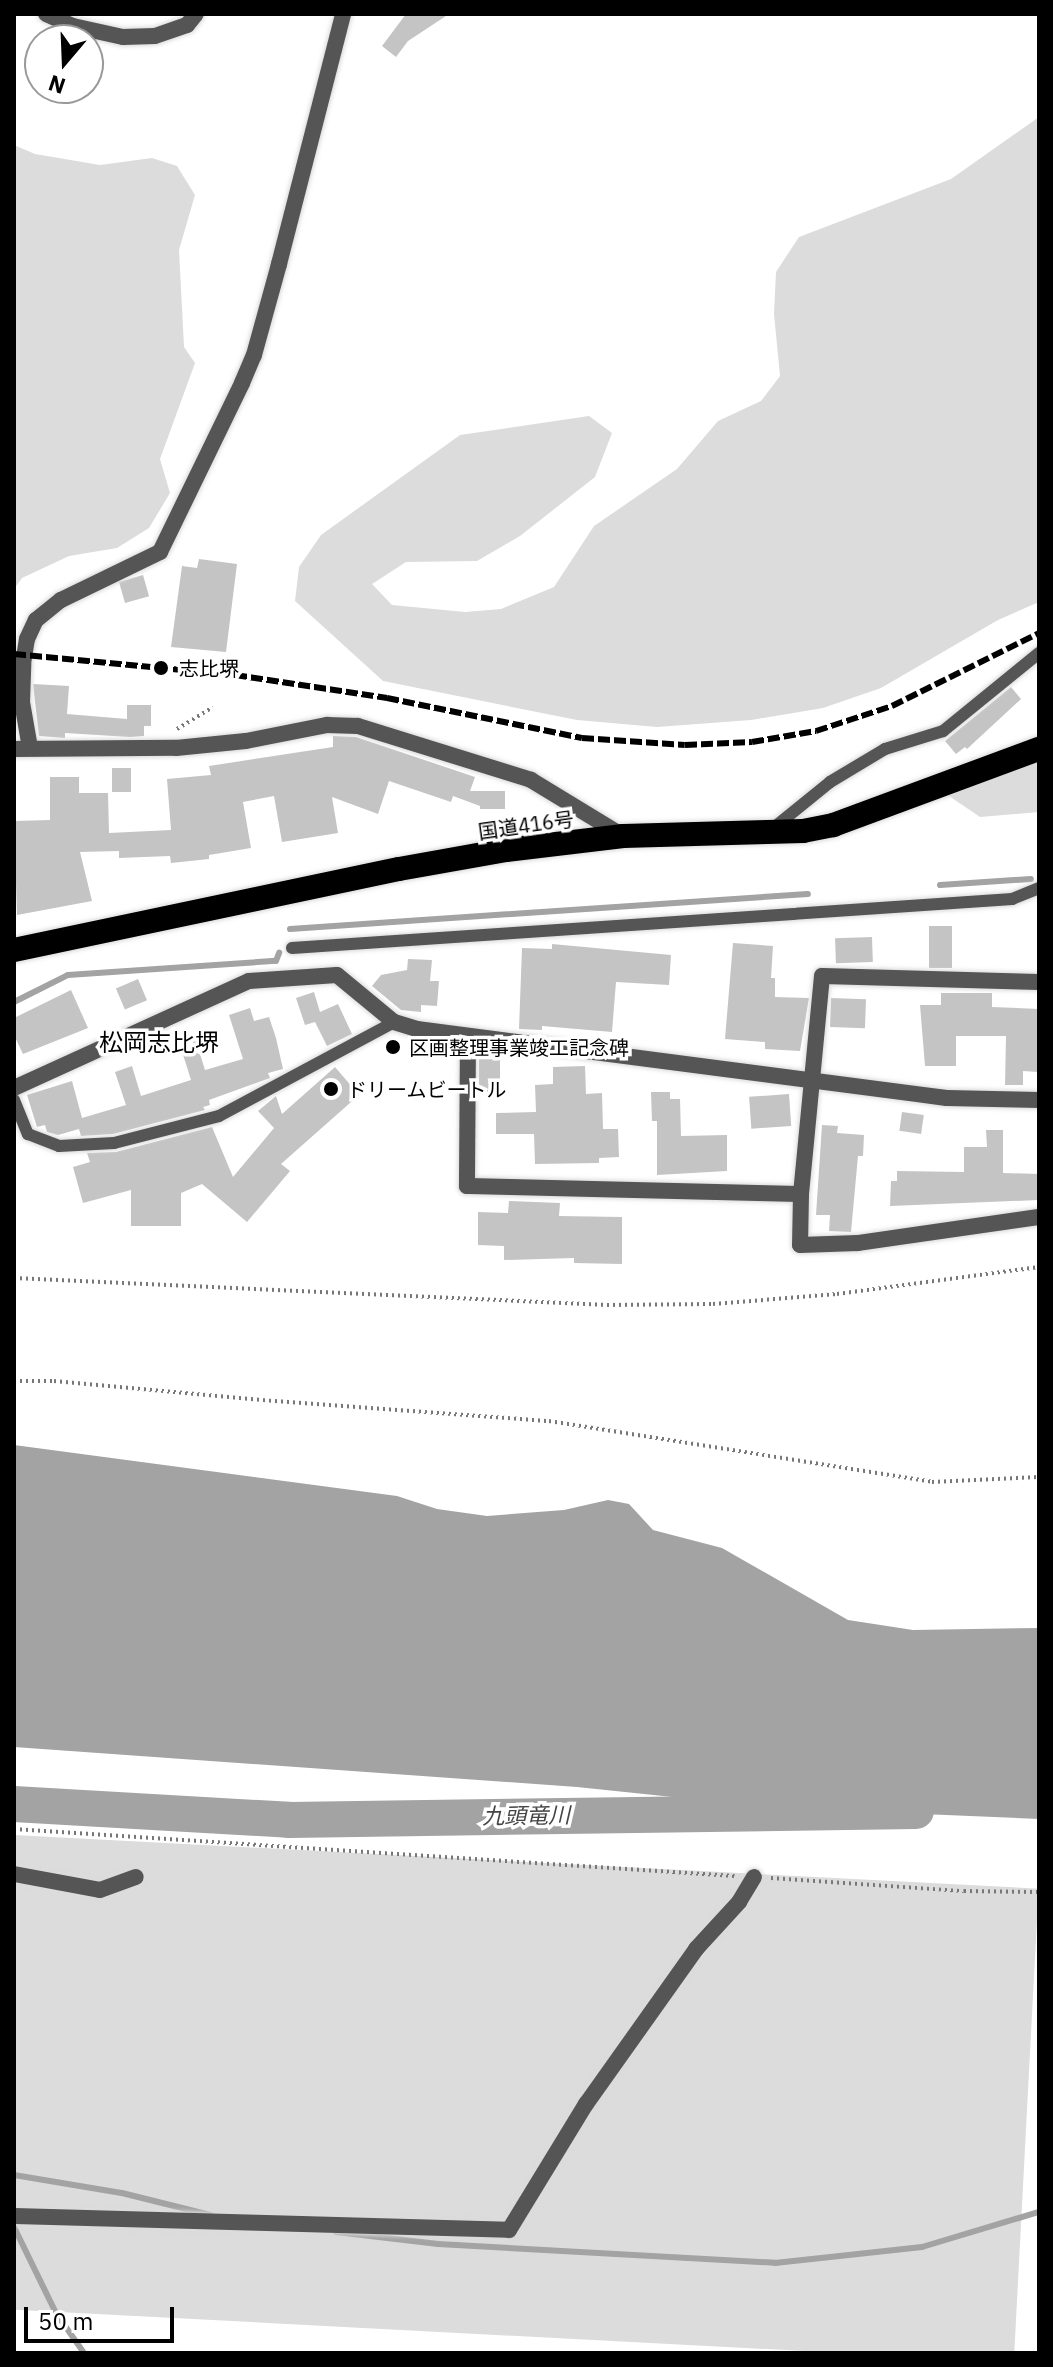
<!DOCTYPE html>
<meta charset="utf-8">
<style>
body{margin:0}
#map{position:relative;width:1053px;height:2367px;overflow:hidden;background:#fff;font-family:"IBM Plex Sans","Noto Sans JP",sans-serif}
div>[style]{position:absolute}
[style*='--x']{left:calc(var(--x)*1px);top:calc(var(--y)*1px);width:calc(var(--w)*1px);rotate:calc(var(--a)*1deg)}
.green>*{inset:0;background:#dcdcdc;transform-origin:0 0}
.water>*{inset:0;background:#a3a3a3}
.stream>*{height:6px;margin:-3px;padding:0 3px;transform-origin:3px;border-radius:3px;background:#a3a3a3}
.river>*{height:36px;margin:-18px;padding:0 18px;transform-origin:18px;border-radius:18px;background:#a3a3a3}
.building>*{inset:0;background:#c4c4c4;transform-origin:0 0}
.path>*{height:4px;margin-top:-2px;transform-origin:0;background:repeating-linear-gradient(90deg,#777 0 2px,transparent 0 6px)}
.roads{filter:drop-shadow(0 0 2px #dbdbdb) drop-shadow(0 0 2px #dbdbdb)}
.lane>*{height:12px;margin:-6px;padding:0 6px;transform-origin:6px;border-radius:6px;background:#555}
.street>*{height:16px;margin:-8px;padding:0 8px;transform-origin:8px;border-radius:8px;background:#555}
.highway>*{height:24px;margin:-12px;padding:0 12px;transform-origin:12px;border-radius:12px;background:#000}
.rail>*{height:6px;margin-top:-3px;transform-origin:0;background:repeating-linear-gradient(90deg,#000 0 12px,transparent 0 16px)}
.dots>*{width:22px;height:22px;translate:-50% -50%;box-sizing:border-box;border:4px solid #fff;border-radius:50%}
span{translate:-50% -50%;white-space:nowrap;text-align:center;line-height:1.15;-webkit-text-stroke:7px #fff;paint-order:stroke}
.poi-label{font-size:20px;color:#000}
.left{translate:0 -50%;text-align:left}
.street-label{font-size:20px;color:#000}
.water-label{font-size:22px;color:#444;font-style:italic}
.quarter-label{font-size:24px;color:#000}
.frame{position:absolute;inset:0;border:16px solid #000;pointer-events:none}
.north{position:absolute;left:24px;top:24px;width:80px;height:80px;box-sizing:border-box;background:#fff;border:2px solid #999;border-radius:50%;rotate:199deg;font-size:22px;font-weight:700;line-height:32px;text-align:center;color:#000}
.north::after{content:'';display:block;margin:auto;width:28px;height:36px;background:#000;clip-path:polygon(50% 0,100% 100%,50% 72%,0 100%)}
.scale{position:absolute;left:24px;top:2307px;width:150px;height:36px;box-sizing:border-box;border:4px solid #000;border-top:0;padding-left:10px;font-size:24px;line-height:28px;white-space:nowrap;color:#000;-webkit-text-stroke:6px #fff;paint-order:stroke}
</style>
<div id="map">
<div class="green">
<i style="clip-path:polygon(1039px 117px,1039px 602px,998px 620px,881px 688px,823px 708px,751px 720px,657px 727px,577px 720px,383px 681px,295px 601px,299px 567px,321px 535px,460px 435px,589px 416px,612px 433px,595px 477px,520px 536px,477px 561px,406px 562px,372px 584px,392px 605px,465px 612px,501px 609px,554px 587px,594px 526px,677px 469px,718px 421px,761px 401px,780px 376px,774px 314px,776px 272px,799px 237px,951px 179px)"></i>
<i style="clip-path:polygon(14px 145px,35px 154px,100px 165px,152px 158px,177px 166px,195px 195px,179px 250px,184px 347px,195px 363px,160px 459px,170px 493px,149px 528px,117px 548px,69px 556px,22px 578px,14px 589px)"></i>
<i style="clip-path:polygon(1039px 760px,1039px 812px,980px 817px,949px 796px,950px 784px)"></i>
<i style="left:14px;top:1835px;width:1026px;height:474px;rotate:3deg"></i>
</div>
<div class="water">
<i style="clip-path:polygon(14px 1445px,397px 1496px,437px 1509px,487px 1516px,564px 1510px,608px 1500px,629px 1504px,653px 1530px,722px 1548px,848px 1620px,913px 1630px,1039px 1628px,1039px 1819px,778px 1808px,577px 1787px,14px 1747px)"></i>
</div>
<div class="stream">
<i style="--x:940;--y:885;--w:91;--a:-3.8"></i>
<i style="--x:290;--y:929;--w:519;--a:-3.87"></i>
<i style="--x:14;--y:1002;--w:60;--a:-26.6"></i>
<i style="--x:68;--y:975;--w:208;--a:-3.9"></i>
<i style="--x:276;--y:961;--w:9;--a:-69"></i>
<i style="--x:14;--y:2175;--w:109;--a:9.5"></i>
<i style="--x:122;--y:2193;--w:91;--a:14"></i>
<i style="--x:14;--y:2227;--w:96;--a:64"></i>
<i style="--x:56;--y:2313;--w:49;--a:55"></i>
<i style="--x:336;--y:2232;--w:103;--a:6.7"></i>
<i style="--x:438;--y:2244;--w:338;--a:3.2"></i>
<i style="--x:775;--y:2263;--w:148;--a:-6.2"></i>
<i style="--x:922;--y:2247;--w:122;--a:-16.7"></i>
</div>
<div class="river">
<i style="--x:14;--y:1804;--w:275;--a:3.3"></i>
<i style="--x:289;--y:1820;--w:627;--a:-0.82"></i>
</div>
<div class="building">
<i style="clip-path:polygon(406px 14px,449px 14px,408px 41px,396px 57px,382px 46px)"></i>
<i style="clip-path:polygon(199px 559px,237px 564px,226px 652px,171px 647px,182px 566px,197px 568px)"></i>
<i style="left:143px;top:575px;width:22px;height:25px;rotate:74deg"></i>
<i style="clip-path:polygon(33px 684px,69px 686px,67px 714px,127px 719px,127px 705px,151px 705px,151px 726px,144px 726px,144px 736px,130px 737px,65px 733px,65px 738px,39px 736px)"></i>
<i style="clip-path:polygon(1011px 687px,1021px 699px,967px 749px,965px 747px,956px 754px,945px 741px)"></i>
<i style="clip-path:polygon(333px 736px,356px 737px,475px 777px,470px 791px,505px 791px,505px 809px,480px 809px,480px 806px,453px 796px,451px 802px,389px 781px,378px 814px,332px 797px,338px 833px,282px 842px,274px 796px,243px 802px,251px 848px,209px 855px,209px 859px,171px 863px,170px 856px,119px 858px,119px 851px,80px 852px,92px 901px,17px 915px,14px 821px,50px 820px,50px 777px,79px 777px,79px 793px,108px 793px,109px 833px,171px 830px,167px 779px,211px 775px,209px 766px,333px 747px)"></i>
<i style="left:112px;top:768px;width:19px;height:24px"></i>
<i style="left:929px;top:926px;width:23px;height:42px"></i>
<i style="left:872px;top:937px;width:25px;height:37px;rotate:88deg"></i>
<i style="clip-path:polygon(733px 943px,773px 946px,771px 978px,775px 978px,775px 997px,809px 998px,800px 1051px,765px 1049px,765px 1042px,725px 1039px)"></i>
<i style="clip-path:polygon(552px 944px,671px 955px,669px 985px,616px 982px,612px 1032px,542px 1026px,542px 1030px,519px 1029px,522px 948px,552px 949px)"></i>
<i style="clip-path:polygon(408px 959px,432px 960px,430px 981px,439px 981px,437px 1006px,421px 1005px,421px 1012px,401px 1010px,372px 986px,381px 975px,407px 970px)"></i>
<i style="left:138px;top:979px;width:23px;height:24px;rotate:67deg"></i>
<i style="clip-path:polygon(71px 990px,88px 1028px,23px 1054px,14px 1035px,14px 1018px)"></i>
<i style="clip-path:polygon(314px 992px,320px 1012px,338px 1004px,352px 1034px,327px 1046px,315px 1022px,305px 1025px,296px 998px)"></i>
<i style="clip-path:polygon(941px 993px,992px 993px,992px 1007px,1039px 1009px,1038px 1072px,1023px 1071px,1023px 1085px,1005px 1085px,1006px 1036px,956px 1036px,956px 1066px,925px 1066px,920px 1005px,941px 1005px)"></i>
<i style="left:831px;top:998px;width:35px;height:29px;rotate:2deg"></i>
<i style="clip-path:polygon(250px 1008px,254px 1021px,269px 1017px,276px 1038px,283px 1069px,268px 1073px,270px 1078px,209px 1100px,210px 1105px,203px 1107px,205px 1110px,113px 1134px,81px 1136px,79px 1129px,58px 1135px,47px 1132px,45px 1125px,37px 1127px,27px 1095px,72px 1081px,82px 1118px,126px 1105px,115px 1072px,132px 1066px,141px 1096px,191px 1080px,180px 1045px,196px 1041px,205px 1070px,243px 1059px,229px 1015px)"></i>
<i style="left:479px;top:1059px;width:21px;height:33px"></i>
<i style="clip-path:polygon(585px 1066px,586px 1094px,602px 1093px,603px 1129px,618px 1129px,619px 1157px,599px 1158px,599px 1163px,535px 1164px,534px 1134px,496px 1134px,496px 1113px,536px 1112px,535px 1085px,553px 1084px,553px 1067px)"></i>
<i style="clip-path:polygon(335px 1067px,359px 1095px,281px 1164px,290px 1171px,247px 1222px,202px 1184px,181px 1193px,181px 1226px,131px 1226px,131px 1190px,83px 1203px,73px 1167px,90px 1162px,87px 1153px,116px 1152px,212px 1127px,233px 1177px,274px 1128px,258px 1111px,276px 1096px,282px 1114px)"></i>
<i style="clip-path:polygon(651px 1092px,670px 1092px,670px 1099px,680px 1099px,681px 1136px,727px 1135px,727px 1171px,657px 1175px,657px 1121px,652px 1121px)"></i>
<i style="left:789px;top:1094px;width:32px;height:40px;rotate:86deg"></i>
<i style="left:902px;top:1112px;width:22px;height:19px;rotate:8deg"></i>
<i style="clip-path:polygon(822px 1125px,838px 1126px,837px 1133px,864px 1135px,863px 1156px,858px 1156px,851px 1232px,829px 1231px,830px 1215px,816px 1215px)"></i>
<i style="clip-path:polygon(986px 1130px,1003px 1130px,1003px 1173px,1039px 1174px,1039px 1200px,890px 1206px,891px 1181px,897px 1181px,897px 1171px,964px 1172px,964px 1147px,987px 1147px)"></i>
<i style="clip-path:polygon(509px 1201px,560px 1203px,559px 1216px,622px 1217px,622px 1264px,574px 1263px,574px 1258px,504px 1260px,504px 1246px,478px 1245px,478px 1212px,508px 1213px)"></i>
</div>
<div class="path">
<i style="--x:177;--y:729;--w:42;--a:-31.4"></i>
<i style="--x:14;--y:1278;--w:594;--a:2.61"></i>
<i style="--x:607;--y:1305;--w:106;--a:-0.5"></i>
<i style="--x:713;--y:1304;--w:124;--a:-4.6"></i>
<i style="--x:837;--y:1294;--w:204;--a:-7.6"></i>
<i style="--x:14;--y:1381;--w:40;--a:0"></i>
<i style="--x:54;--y:1381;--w:222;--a:5.2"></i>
<i style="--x:275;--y:1401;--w:275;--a:4.2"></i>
<i style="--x:549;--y:1421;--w:388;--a:9"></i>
<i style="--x:932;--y:1482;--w:107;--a:-2.7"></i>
<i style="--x:14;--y:1829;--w:722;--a:3.73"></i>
<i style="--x:771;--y:1878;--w:193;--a:3.9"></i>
<i style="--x:964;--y:1891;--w:75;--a:0.8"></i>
</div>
<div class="roads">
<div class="lane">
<i style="--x:771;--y:830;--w:76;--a:-39.1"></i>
<i style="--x:830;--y:782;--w:64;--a:-31"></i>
<i style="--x:885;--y:749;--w:61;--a:-17.2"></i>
<i style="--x:943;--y:731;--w:124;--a:-39.1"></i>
<i style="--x:292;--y:948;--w:722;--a:-3.89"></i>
<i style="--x:1012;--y:899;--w:29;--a:-22"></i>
<i style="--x:14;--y:1100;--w:37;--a:68"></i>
<i style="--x:28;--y:1134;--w:33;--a:21"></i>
<i style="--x:59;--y:1146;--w:55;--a:-3.1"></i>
<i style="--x:114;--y:1143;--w:108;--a:-14.4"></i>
<i style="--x:219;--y:1116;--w:199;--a:-28.2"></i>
</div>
<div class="street">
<i style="--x:46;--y:14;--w:30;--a:24"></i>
<i style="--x:73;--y:26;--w:51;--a:12.4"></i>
<i style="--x:123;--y:37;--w:32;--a:-2"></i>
<i style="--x:155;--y:36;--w:34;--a:-19"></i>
<i style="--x:187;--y:25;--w:14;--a:-51"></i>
<i style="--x:30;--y:748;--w:47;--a:-99.9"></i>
<i style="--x:22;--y:702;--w:38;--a:-88"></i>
<i style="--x:23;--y:664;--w:25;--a:-81"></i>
<i style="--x:27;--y:639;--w:21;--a:-65"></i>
<i style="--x:36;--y:620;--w:32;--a:-39"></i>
<i style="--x:61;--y:600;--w:110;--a:-25.9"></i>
<i style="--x:160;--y:552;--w:188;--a:-64.1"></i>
<i style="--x:242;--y:383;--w:30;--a:-67"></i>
<i style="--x:254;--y:355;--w:94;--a:-74.6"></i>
<i style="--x:279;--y:264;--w:258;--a:-75.6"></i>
<i style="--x:14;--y:749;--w:162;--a:-0.4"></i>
<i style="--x:176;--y:748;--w:70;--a:-5.7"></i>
<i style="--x:246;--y:741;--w:83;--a:-11.2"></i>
<i style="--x:327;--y:725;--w:31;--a:2"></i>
<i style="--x:358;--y:726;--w:181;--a:17.3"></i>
<i style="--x:531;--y:780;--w:108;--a:31.3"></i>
<i style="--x:1039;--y:982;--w:217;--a:-178.4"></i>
<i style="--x:822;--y:976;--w:219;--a:95.5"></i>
<i style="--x:801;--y:1194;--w:51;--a:91.1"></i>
<i style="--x:800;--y:1245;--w:58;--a:-2"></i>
<i style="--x:858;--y:1243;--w:183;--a:-8.2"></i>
<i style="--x:468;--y:1036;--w:150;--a:90.4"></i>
<i style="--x:467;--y:1186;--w:334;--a:1.4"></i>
<i style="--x:14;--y:1088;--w:258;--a:-24.5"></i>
<i style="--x:249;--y:981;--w:88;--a:-3.9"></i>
<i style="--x:337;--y:975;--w:74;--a:39.5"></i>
<i style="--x:394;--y:1022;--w:24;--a:17"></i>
<i style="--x:417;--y:1029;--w:534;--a:7.42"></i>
<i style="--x:947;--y:1098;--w:92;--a:1.2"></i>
<i style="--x:14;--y:1874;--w:87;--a:10.5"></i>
<i style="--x:100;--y:1890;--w:38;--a:-20"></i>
<i style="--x:14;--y:2216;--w:495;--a:1.6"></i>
<i style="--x:509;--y:2230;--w:148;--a:-58.6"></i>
<i style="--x:586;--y:2104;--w:190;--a:-54.6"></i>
<i style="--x:696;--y:1949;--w:64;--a:-47.5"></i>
<i style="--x:739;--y:1902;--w:29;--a:-59"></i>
</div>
<div class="highway">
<i style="--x:14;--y:950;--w:393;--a:-11.9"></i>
<i style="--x:399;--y:869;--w:109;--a:-10.1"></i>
<i style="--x:506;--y:850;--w:118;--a:-6.8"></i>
<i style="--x:623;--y:836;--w:180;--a:-1.6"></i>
<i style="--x:803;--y:831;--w:31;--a:-11"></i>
<i style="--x:833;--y:825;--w:220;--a:-20.3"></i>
</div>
</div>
<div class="rail">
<i style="--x:14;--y:654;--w:222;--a:5.4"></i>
<i style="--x:235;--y:675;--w:154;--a:8.6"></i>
<i style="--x:387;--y:698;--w:199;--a:11.6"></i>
<i style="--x:582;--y:738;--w:103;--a:3.9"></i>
<i style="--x:685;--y:745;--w:67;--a:-2.6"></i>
<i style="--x:752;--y:742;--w:65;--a:-9.8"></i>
<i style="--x:816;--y:731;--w:80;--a:-18.2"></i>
<i style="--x:892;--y:706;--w:164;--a:-26.4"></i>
</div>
<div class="dots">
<i style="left:161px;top:668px;background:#000"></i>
<i style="left:393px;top:1047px;background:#000"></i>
<i style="left:331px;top:1089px;background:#000"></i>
</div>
<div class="poi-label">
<span class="left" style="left:179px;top:668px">志比堺</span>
<span class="left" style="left:409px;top:1047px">区画整理事業竣工記念碑</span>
<span class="left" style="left:347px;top:1089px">ドリームビートル</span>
</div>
<div class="street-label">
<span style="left:526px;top:825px;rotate:-8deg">国道416号</span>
</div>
<div class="water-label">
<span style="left:526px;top:1815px;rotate:-1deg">九頭竜川</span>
</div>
<div class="quarter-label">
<span style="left:159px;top:1043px">松岡志比堺</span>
</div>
<div class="frame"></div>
<div class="north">N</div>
<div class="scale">50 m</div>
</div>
